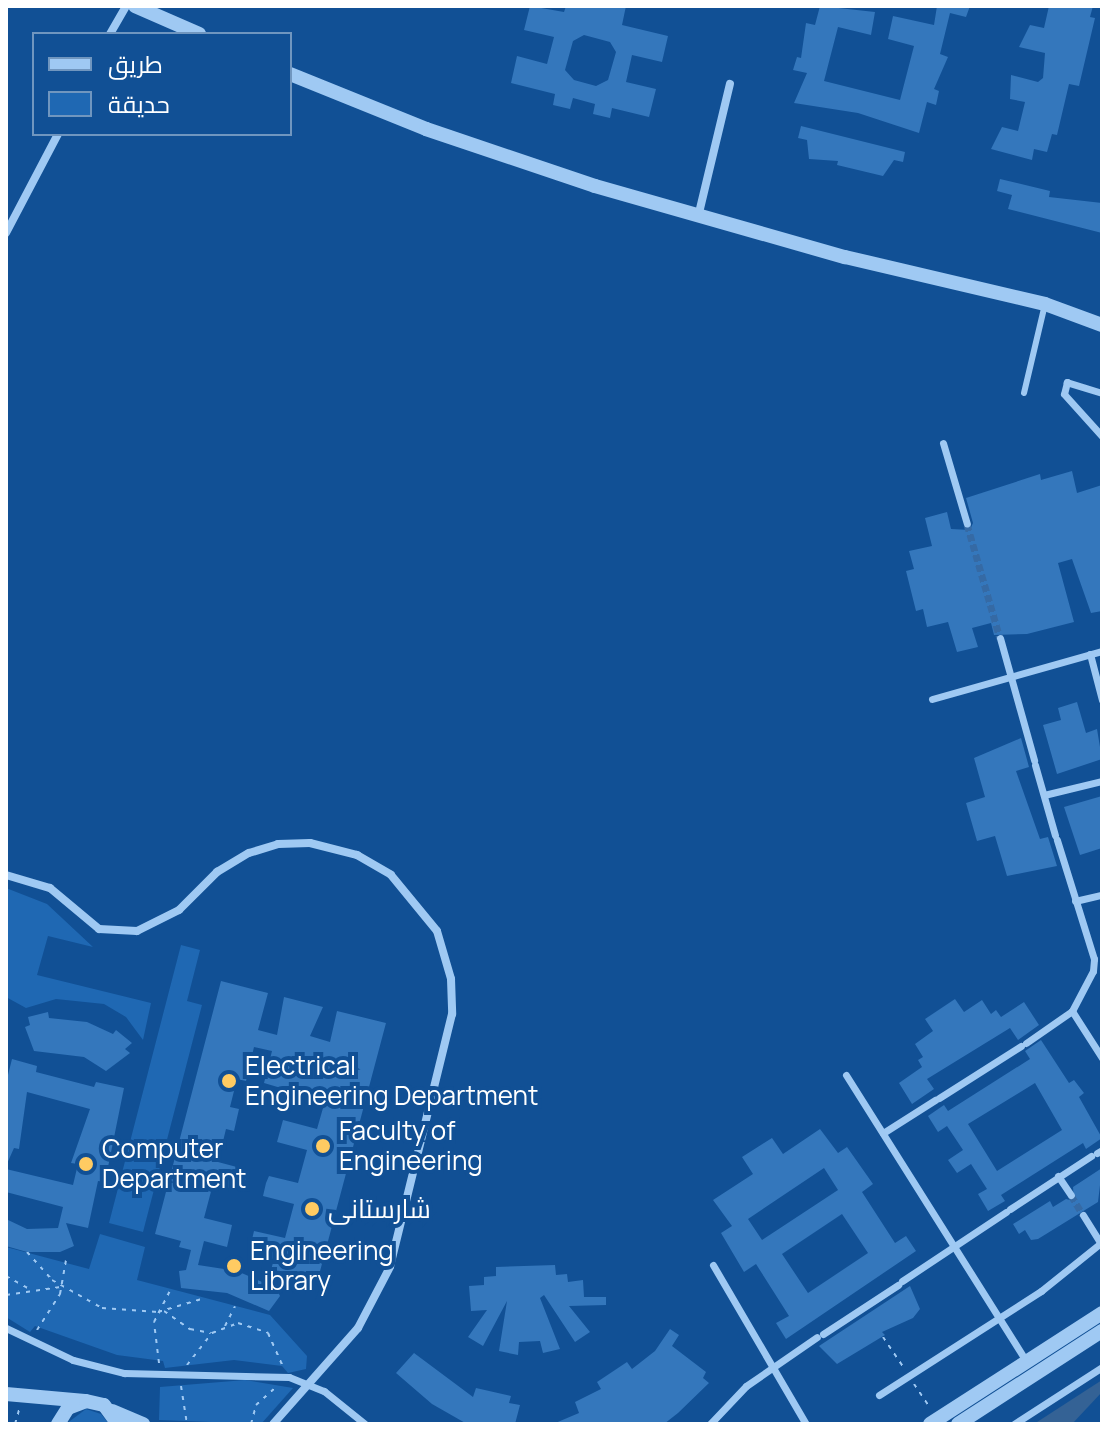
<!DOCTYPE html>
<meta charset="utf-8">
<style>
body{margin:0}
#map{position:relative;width:1108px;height:1430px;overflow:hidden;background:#115095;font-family:Manrope,Cairo,sans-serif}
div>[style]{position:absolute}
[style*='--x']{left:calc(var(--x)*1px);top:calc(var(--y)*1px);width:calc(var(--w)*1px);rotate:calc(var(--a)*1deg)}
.green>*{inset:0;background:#1f68b3}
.water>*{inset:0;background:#346295}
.building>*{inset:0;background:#3477bc}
.pedestrian-tunnel>*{height:7px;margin-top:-3.5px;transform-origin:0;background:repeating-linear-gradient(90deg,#356aa5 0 7px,transparent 0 10.5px)}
.path>*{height:2px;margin-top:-1px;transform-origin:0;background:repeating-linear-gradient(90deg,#9fc9f3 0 4px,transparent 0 10px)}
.service>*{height:6px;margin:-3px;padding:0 3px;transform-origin:3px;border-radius:3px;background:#9fc9f3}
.pedestrian>*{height:7px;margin:-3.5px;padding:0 3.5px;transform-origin:3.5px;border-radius:3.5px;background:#9fc9f3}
.minor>*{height:8px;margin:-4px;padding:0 4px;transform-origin:4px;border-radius:4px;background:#9fc9f3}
.tertiary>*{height:14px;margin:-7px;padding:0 7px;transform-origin:7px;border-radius:7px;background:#9fc9f3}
.dots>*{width:22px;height:22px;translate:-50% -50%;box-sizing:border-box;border:4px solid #115095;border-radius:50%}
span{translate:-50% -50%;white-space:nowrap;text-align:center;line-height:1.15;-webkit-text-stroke:8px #115095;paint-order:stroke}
.poi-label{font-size:26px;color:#fff}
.left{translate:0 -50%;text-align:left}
.frame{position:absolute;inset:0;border:8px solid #fff;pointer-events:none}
.legend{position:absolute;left:32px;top:32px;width:260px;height:104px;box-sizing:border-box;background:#115095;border:2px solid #7096bf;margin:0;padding:10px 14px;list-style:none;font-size:24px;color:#fff}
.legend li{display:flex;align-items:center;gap:16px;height:40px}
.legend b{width:40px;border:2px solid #7096bf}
</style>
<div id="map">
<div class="green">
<i style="clip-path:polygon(6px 888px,47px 904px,93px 947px,48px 936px,37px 975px,151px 1003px,143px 1040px,126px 1017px,104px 1004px,56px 999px,26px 1008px,6px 997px)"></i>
<i style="clip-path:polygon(181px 945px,200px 950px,187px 1001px,202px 1005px,143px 1232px,109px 1223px)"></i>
<i style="clip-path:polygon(100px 1234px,145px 1247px,137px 1280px,270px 1315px,307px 1356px,306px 1369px,288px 1373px,282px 1366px,234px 1360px,165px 1368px,163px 1361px,117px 1355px,35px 1326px,30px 1332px,6px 1317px,6px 1247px,89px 1269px)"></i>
<i style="clip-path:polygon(245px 1380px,293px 1388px,261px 1424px,159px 1420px,160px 1387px)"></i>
<i style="clip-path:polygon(86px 1409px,101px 1414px,109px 1424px,66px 1424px)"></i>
</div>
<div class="water">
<i style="clip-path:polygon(1102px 1380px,1102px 1392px,1072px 1424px,1034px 1424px)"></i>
</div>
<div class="building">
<i style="clip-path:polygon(evenodd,530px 6px,564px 12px,566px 6px,626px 6px,622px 25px,668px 36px,662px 62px,632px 55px,626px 82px,656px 89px,649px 117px,612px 108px,610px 118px,593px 114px,595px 104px,573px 98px,570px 109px,553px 105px,555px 94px,511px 83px,517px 56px,547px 64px,554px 37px,524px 30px,530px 6px,584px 35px,610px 42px,616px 52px,608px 80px,596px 86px,574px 80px,565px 70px,573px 41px,584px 35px)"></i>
<i style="clip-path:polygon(820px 6px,875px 12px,871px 35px,838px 27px,824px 81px,900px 100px,914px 46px,888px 39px,893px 16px,934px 25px,937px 6px,970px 6px,966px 17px,950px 13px,940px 54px,948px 57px,934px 89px,939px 91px,936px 105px,927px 102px,919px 133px,858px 113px,794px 103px,807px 73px,793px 70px,797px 57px,801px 58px,806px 23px,815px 25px)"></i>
<i style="clip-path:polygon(1049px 6px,1093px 6px,1090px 17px,1095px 18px,1079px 86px,1069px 84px,1057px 135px,1052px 134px,1047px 152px,1034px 149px,1032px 160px,991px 149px,1002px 127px,1018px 131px,1025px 102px,1010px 99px,1011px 75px,1038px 82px,1043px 78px,1045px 53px,1019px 47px,1030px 25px,1044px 28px)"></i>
<i style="clip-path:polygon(801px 126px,905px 152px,903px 162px,894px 160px,883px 176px,837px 165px,838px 161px,809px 159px,807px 140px,798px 138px)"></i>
<i style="clip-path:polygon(1000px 179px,1050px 191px,1049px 197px,1102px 203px,1102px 233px,1008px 209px,1012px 195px,997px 191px)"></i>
<i style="clip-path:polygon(1072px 471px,1077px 493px,1102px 485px,1102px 611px,1091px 613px,1072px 559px,1058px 563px,1074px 622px,1027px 634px,994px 635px,991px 623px,972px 628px,978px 647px,957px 652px,948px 622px,927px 627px,923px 609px,916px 611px,906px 571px,914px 569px,909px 551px,932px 546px,925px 518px,947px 512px,951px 529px,970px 530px,973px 523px,966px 498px,1040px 474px,1041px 480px)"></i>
<i style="clip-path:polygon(1077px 702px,1086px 733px,1097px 729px,1102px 759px,1057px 774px,1043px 725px,1061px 720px,1058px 708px)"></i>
<i style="clip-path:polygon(1021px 738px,1029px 767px,1016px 771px,1040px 839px,1048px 837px,1057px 866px,1007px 876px,995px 836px,977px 841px,966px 803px,985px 797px,974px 758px)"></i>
<i style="clip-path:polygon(1102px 796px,1102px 848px,1080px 855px,1064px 807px)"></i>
<i style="clip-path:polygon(221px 981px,268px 993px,258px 1030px,277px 1035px,284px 997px,323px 1007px,310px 1036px,330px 1042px,337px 1011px,386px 1023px,319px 1275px,271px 1270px,274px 1259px,249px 1252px,254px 1231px,285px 1238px,294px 1204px,263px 1196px,266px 1183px,269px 1176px,298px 1183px,307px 1150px,277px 1142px,283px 1120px,317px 1129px,325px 1101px,264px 1083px,272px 1051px,254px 1047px,246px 1081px,237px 1079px,230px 1107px,239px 1109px,234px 1131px,226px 1129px,218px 1162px,248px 1170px,242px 1191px,213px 1184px,204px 1218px,232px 1225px,227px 1247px,204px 1241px,198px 1265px,237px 1271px,276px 1288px,280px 1296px,269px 1311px,227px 1293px,181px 1288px,179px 1271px,186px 1270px,191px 1250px,179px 1247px,181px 1241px,155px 1234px)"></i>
<i style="clip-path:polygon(955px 999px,964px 1012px,982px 1000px,991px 1014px,996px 1010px,1001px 1017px,1024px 1002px,1039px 1025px,1018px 1040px,1010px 1028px,927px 1079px,934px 1089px,912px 1104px,899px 1083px,922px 1067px,918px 1060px,923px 1057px,915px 1044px,933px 1031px,925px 1019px)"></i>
<i style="clip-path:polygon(48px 1012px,49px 1018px,87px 1022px,113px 1034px,116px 1030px,132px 1043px,125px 1049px,130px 1053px,106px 1071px,84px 1057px,34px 1051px,25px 1027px,30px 1025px,28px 1017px)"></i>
<i style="clip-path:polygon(evenodd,1041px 1040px,1069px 1083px,1074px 1080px,1084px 1093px,1079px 1097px,1102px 1138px,1086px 1149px,1083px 1143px,1001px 1195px,1005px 1201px,988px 1211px,978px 1194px,987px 1189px,971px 1164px,957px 1173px,948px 1160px,963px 1150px,947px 1126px,938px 1132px,928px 1116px,944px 1105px,948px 1111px,1030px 1059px,1025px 1051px,1041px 1040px,1035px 1083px,1062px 1130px,997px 1171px,968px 1124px,1035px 1083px)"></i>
<i style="clip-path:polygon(12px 1059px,37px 1066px,36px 1072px,94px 1087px,96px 1082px,124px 1088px,105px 1182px,98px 1181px,88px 1228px,66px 1223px,74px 1246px,60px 1252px,27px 1252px,6px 1246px,6px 1219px,27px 1229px,58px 1228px,63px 1207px,6px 1192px,6px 1169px,73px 1185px,78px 1164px,71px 1163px,90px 1109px,27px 1092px,19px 1149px,14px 1148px,6px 1166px,6px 1083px)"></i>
<i style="clip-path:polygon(evenodd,820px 1129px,838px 1153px,847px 1147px,873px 1184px,862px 1192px,895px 1243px,906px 1236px,916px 1251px,786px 1339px,776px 1323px,789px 1316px,756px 1264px,744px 1272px,721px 1233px,732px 1226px,713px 1200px,753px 1174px,742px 1157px,772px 1138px,783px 1154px,820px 1129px,824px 1168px,838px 1190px,762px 1240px,748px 1219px,824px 1168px,820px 1129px,842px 1214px,868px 1253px,808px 1293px,782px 1254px,842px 1214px)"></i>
<i style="clip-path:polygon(1102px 1168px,1098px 1202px,1038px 1239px,1031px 1240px,1025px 1230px,1019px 1234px,1013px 1224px,1050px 1201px,1053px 1207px,1066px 1199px,1074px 1201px,1073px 1187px)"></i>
<i style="clip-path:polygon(555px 1265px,556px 1275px,567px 1274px,568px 1282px,583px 1280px,584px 1297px,606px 1297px,606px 1305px,569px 1306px,590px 1332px,575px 1342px,544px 1295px,540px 1298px,560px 1349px,543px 1353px,540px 1341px,519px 1342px,518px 1355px,499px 1351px,507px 1301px,483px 1346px,468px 1337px,487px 1310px,471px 1311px,469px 1286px,484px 1285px,484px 1277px,496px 1276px,496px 1267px)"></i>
<i style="clip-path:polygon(910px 1286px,920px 1309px,913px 1318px,882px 1332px,885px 1335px,837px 1364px,819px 1346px)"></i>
<i style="clip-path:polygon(670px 1329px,679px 1335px,672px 1346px,706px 1372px,703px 1378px,709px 1383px,678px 1413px,664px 1424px,553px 1424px,579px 1413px,575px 1402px,601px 1389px,597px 1382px,627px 1362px,632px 1369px,655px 1351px)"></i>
<i style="clip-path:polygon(414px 1353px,473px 1397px,476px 1388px,511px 1396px,509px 1403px,520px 1405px,515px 1424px,467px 1424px,432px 1404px,396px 1373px)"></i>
</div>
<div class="pedestrian-tunnel">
<i style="--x:967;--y:524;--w:119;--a:73.9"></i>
<i style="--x:1071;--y:1195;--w:23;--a:59"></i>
</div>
<div class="path">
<i style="--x:27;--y:1252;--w:38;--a:48"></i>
<i style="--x:52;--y:1280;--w:57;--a:29.2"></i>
<i style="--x:102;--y:1308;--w:56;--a:4.1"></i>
<i style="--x:158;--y:1312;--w:49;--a:-16.6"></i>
<i style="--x:6;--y:1276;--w:26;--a:29"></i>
<i style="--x:6;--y:1295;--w:55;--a:-8.4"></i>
<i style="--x:164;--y:1311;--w:32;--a:35"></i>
<i style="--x:190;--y:1329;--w:21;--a:11"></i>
<i style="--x:225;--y:1326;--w:22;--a:-63"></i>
<i style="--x:37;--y:1330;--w:43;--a:-57.4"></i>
<i style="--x:60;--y:1294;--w:34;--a:-80"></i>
<i style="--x:883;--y:1337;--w:37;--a:56"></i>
<i style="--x:159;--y:1363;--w:41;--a:-97"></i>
<i style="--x:154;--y:1322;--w:34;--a:-63"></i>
<i style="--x:187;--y:1365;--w:41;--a:-52"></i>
<i style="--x:212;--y:1333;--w:28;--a:-21"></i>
<i style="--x:238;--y:1323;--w:32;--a:18"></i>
<i style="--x:268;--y:1333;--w:35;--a:66"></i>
<i style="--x:914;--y:1384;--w:29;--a:56"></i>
<i style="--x:181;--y:1386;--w:38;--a:81"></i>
<i style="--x:15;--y:1424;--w:15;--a:-74"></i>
<i style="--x:251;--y:1424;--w:20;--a:-75"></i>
<i style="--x:256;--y:1405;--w:27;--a:-42"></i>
</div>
<div class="service">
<i style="--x:1024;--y:393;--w:91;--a:-76.7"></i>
</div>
<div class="pedestrian">
<i style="--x:1102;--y:393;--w:37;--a:-163"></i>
<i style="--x:1067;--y:382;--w:12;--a:104"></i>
<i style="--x:1064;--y:394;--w:57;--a:47.9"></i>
<i style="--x:943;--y:443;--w:84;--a:73.5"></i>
<i style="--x:1000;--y:638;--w:127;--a:74.4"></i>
<i style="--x:1090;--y:654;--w:48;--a:75.4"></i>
<i style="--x:932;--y:699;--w:177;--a:-15.8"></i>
<i style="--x:1035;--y:765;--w:73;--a:74.1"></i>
<i style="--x:1044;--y:795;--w:60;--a:-13.6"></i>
<i style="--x:1075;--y:901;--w:28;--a:-13"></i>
<i style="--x:1072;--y:1011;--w:56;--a:57.4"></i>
<i style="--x:1026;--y:1043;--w:56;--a:-34.8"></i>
<i style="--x:1072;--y:1011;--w:45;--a:-62.3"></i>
<i style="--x:1093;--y:971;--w:12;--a:-85"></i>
<i style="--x:1094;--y:959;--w:125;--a:-107.3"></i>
<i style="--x:846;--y:1075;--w:338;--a:57.8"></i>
<i style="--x:939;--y:1098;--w:97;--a:-32.4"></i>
<i style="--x:883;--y:1133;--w:62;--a:-32.4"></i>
<i style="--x:1097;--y:1153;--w:6;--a:-31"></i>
<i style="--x:1058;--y:1176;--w:23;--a:56"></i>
<i style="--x:1010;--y:1209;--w:97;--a:-33.2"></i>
<i style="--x:1083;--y:1215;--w:36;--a:58"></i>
<i style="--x:713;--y:1265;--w:184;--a:59.7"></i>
<i style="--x:902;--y:1281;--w:125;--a:-33.6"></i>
<i style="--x:6;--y:1328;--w:74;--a:25.5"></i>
<i style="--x:73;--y:1360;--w:53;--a:14.3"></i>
<i style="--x:124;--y:1373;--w:165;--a:1.4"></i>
<i style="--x:289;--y:1377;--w:38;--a:22"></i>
<i style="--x:324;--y:1391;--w:53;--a:38.8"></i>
<i style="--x:823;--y:1334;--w:90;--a:-33.2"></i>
<i style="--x:879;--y:1395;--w:193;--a:-32.7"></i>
<i style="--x:1041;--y:1291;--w:78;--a:-38.8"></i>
<i style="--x:710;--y:1424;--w:52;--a:-46.5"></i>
<i style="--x:746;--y:1386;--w:86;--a:-34.6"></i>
<i style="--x:1014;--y:1424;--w:105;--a:-32.9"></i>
</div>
<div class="minor">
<i style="--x:110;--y:34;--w:32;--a:-60"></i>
<i style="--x:698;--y:217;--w:137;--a:-76.5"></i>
<i style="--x:6;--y:233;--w:112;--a:-62.3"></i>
<i style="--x:6;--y:875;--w:46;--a:16.5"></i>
<i style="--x:50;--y:888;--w:64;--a:39.9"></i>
<i style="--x:99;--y:929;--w:38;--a:3"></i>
<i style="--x:137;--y:931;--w:47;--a:-26.6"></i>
<i style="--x:179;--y:910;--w:54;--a:-45"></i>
<i style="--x:217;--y:872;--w:37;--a:-31"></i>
<i style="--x:249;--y:853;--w:30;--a:-17"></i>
<i style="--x:278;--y:844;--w:32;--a:-2"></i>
<i style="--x:310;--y:843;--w:49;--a:14.3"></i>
<i style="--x:357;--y:855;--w:39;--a:30"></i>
<i style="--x:391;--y:875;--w:72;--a:50.6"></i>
<i style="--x:437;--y:931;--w:50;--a:73.7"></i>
<i style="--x:451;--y:979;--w:35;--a:88"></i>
<i style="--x:452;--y:1014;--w:260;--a:103.8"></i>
<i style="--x:390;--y:1267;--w:69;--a:117.7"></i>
<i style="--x:358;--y:1328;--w:128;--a:131.5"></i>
</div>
<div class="tertiary">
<i style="--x:135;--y:6;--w:70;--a:23.6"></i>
<i style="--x:290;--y:74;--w:147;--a:22"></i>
<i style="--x:426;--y:129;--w:178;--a:18.6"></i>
<i style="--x:595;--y:186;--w:260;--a:15.9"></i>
<i style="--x:845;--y:257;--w:205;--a:13.2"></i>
<i style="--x:1045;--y:304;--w:61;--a:20.2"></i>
<i style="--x:6;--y:1394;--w:79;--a:5.1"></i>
<i style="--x:112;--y:1411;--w:34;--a:23"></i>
<i style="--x:58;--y:1424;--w:19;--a:-58"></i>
<i style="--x:68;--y:1408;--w:19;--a:-21"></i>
<i style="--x:86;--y:1401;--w:18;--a:13"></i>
<i style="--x:104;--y:1405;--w:24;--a:54"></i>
<i style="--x:930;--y:1424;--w:205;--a:-32.8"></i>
<i style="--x:958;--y:1424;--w:171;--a:-32.9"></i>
</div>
<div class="dots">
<i style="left:229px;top:1081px;background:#ffcb62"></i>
<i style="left:323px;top:1146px;background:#ffcb62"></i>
<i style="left:86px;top:1164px;background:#ffcb62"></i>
<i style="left:312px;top:1209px;background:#ffcb62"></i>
<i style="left:234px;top:1266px;background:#ffcb62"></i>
</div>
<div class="poi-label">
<span class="left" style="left:245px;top:1081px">Electrical<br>Engineering Department</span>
<span class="left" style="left:339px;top:1146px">Faculty of<br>Engineering</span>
<span class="left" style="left:102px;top:1164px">Computer<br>Department</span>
<span class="left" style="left:328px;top:1209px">شارستانی</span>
<span class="left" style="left:250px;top:1266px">Engineering<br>Library</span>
</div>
<div class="frame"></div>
<ul class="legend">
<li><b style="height:10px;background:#9fc9f3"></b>طريق</li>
<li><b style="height:22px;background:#1f68b3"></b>حديقة</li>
</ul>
</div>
